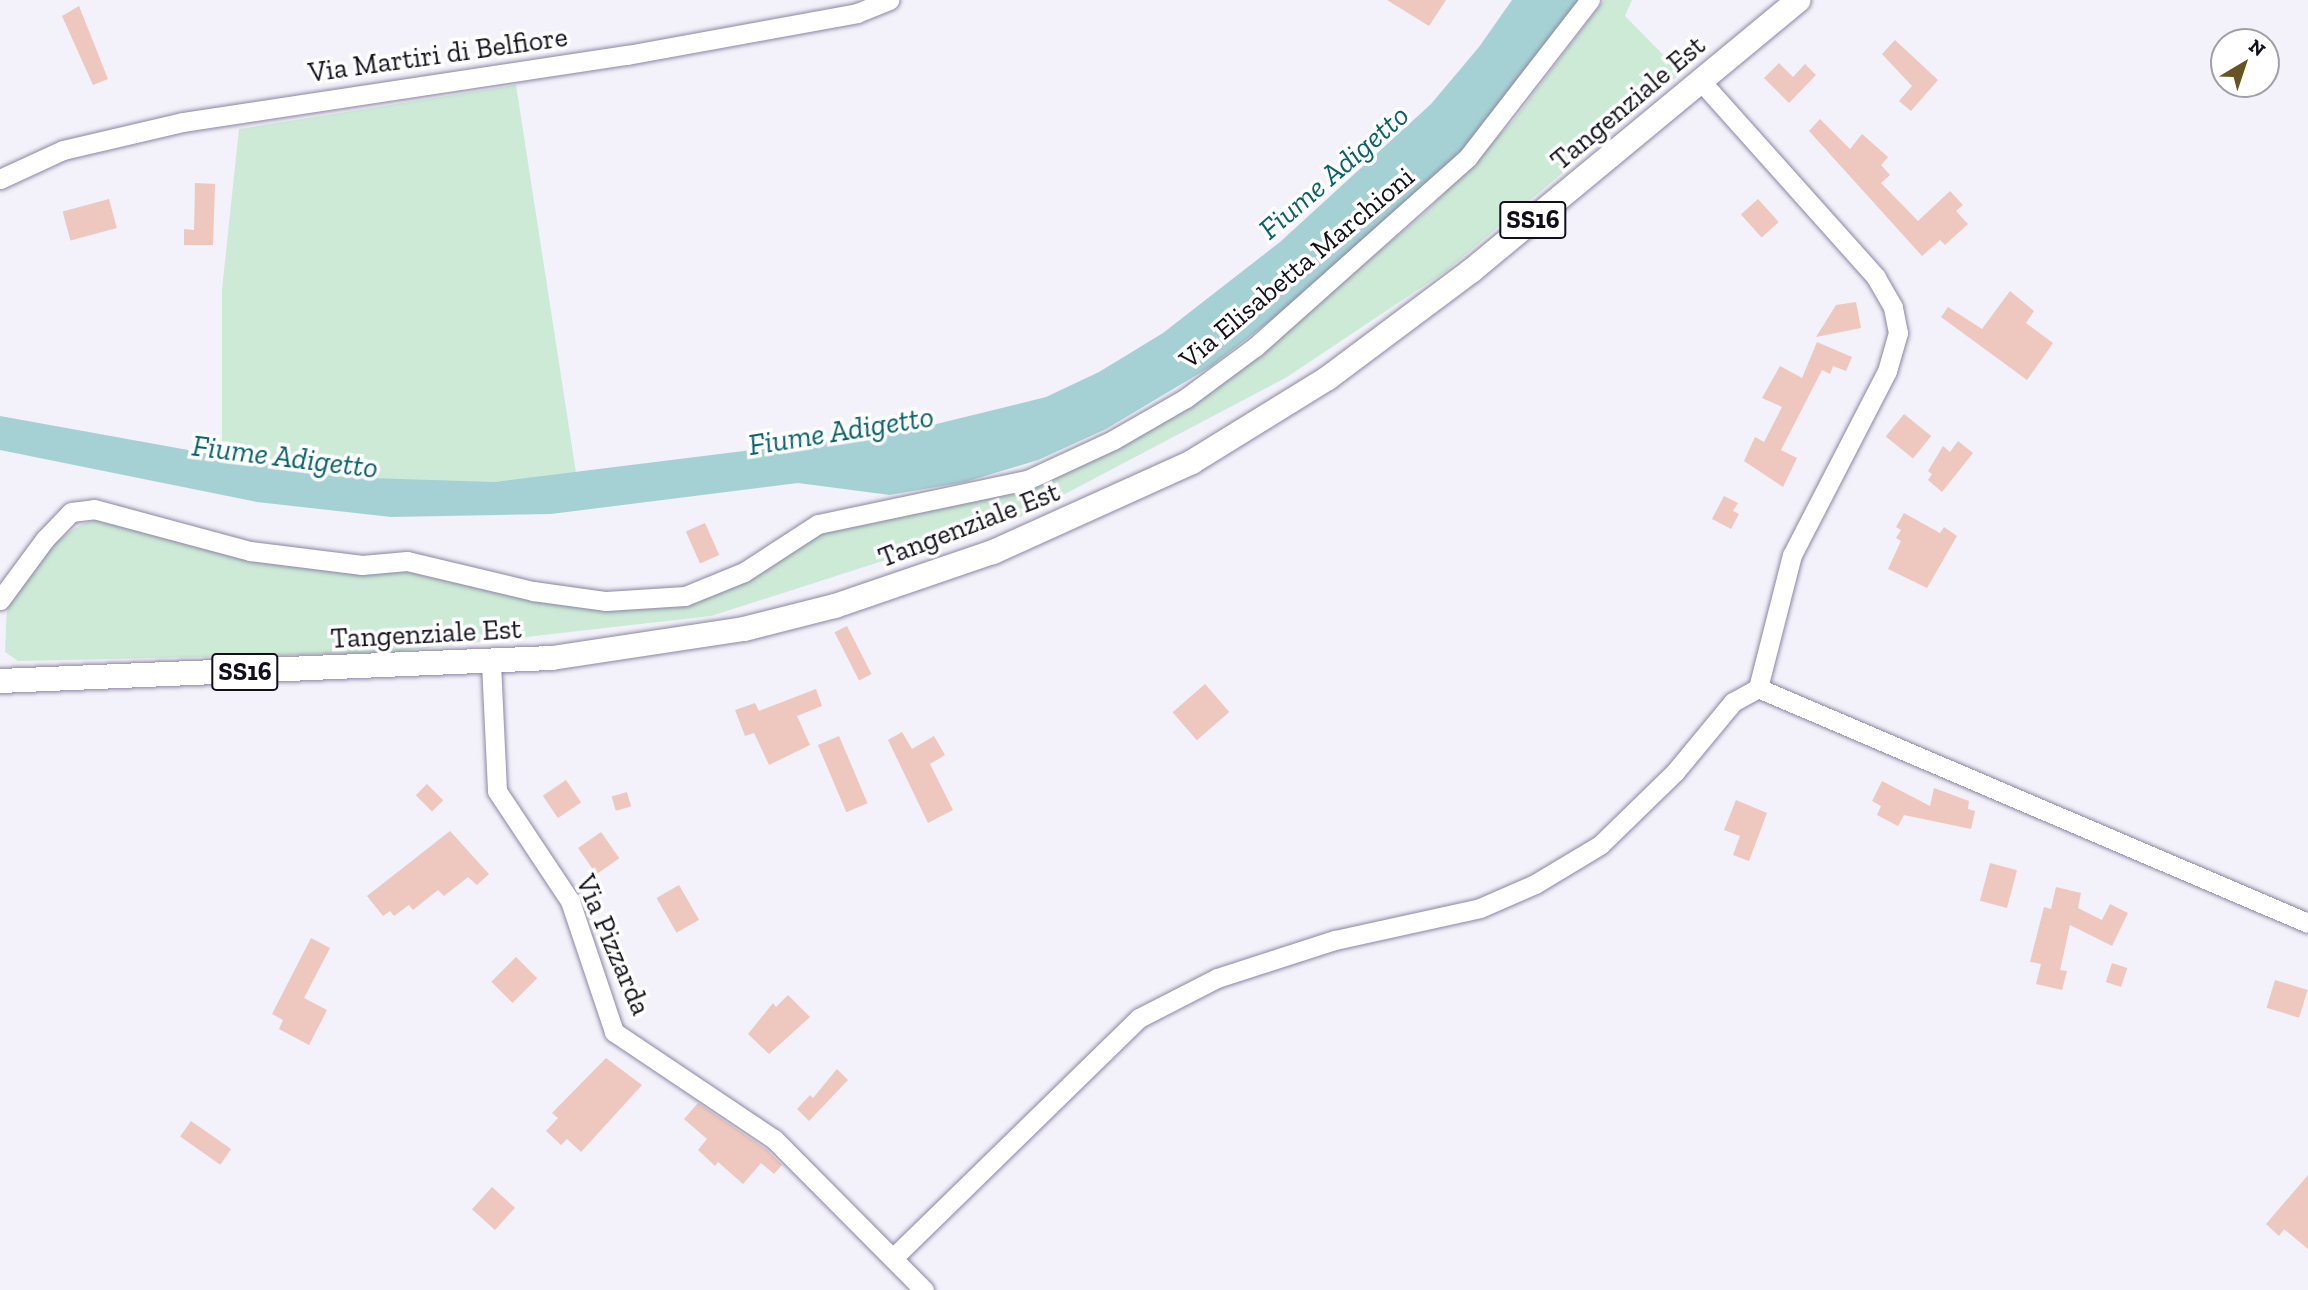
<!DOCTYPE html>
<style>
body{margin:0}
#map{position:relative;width:2308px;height:1290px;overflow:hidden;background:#f3f1f9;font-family:"Zilla Slab",serif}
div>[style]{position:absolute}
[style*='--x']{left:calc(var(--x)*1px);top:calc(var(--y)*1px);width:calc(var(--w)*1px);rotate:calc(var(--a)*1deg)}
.green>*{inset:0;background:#ccead6}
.water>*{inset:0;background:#a6d1d4}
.building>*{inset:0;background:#eec8bf;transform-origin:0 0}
.roads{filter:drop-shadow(0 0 2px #8c85a6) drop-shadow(0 0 2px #8c85a6)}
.minor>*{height:19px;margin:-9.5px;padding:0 9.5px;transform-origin:9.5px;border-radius:9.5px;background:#fff}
.major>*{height:24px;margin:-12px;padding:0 12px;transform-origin:12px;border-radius:12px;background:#fff}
span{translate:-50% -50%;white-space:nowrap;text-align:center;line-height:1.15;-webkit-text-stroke:7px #fff;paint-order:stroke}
.shield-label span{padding:2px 5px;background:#fff;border:2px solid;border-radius:5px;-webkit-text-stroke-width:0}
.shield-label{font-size:26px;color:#120f1b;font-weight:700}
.street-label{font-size:28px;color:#120f1b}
.water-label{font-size:30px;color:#076368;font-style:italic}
.north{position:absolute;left:2210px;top:28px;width:70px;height:70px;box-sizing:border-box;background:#fff;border:2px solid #a09fa4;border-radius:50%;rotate:39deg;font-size:19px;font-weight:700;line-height:28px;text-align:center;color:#120f1b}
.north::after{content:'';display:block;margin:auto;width:24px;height:32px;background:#675422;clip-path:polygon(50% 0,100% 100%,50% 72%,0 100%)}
</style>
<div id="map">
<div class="green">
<i style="clip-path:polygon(1604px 0,1632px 0,1625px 16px,1681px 73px,1446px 271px,1287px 377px,1023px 516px,711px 616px,383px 653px,18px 661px,5px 652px,7px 605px,50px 546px,80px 525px,106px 517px,184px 542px,407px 565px,682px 601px,820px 530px,1026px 488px,1263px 349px,1426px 212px,1513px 121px)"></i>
<i style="clip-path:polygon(516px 85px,576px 473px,494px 482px,412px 483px,338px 477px,222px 458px,222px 290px,239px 129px)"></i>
</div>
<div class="water">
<i style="clip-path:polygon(1512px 0,1581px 0,1473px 141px,1279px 314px,1210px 367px,1106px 429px,1038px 460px,965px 482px,890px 495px,798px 483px,551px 514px,391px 517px,257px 502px,0 450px,0 416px,338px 477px,494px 482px,912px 430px,1046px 397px,1099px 372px,1163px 333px,1280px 242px,1431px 104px,1479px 47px)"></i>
</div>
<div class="building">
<i style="clip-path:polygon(1387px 0,1446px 0,1429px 26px)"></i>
<i style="clip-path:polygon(79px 6px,108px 79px,93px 85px,62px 16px)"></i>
<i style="clip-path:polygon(1895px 40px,1938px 80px,1911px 111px,1899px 101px,1912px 86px,1882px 54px)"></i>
<i style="clip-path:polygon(1779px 63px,1793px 77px,1805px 64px,1816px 75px,1789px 103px,1764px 78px)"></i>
<i style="clip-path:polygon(1820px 119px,1850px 149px,1862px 134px,1888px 157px,1881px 165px,1890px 175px,1881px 183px,1918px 221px,1950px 191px,1963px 205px,1956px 211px,1968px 224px,1945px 245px,1940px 240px,1922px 256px,1809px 131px)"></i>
<i style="clip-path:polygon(195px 183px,215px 184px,213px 245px,184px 245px,184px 229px,194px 230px)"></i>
<i style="left:109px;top:199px;width:30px;height:48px;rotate:75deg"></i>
<i style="left:1758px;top:199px;width:31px;height:23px;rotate:48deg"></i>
<i style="clip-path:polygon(2010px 291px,2034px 311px,2026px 323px,2053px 343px,2027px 380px,1941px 317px,1948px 307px,1982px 329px)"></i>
<i style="clip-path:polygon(1856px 302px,1861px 328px,1816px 337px,1836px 305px)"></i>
<i style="clip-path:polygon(1817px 342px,1852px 357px,1846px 371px,1833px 366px,1830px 374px,1822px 370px,1781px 450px,1797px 458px,1783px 487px,1744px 461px,1755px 437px,1764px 442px,1782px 407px,1762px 398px,1780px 366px,1802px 378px)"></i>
<i style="left:1904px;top:414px;width:35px;height:29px;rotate:39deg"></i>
<i style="clip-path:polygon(1958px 441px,1973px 453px,1942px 492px,1928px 480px,1932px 474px,1928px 471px,1943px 446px,1950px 452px)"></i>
<i style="clip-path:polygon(1724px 496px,1738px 503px,1733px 511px,1739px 514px,1731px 529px,1712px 519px)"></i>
<i style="clip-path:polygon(1904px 513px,1940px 533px,1944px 527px,1957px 536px,1927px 588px,1888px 569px,1901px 541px,1896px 538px,1901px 530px,1896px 527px)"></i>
<i style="left:705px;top:523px;width:35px;height:21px;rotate:66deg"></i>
<i style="left:847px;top:626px;width:54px;height:14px;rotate:63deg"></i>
<i style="left:1205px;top:684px;width:37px;height:43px;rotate:49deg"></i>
<i style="clip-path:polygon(816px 689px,822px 706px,797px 716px,810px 745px,769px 765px,754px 733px,745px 736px,735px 710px,755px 703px,759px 711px)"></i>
<i style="clip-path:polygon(902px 732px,912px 749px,934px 736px,945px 755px,930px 764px,953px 810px,928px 823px,888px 740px)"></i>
<i style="left:839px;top:736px;width:73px;height:23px;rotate:67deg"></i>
<i style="left:566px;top:780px;width:27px;height:28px;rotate:56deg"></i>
<i style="clip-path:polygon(1882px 781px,1930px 806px,1934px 788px,1969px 801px,1968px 809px,1975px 811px,1971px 829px,1904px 815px,1898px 826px,1877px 815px,1881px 806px,1872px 801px)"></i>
<i style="left:427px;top:784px;width:23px;height:16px;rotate:45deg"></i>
<i style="left:627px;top:792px;width:15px;height:16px;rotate:74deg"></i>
<i style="clip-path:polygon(1736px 800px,1767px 813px,1749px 861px,1733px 855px,1740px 836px,1724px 830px)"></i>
<i style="clip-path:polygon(450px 831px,489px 874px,477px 885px,468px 877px,444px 896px,438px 890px,413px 910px,409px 905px,394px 916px,390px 911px,383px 916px,367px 896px)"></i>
<i style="left:601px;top:832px;width:32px;height:28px;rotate:55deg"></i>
<i style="left:1990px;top:863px;width:28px;height:39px;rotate:15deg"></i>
<i style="left:679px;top:885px;width:40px;height:26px;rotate:60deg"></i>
<i style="clip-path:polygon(2056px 887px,2081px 893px,2078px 908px,2102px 920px,2110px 904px,2128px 913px,2112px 946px,2070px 925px,2060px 970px,2067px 971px,2062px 990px,2036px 984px,2041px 964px,2030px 962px,2044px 907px,2051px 909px)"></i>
<i style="clip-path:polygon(311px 938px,330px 948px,304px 998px,327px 1010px,309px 1045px,279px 1029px,283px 1020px,272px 1014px)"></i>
<i style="left:516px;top:957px;width:30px;height:35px;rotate:45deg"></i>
<i style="left:2112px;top:963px;width:16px;height:20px;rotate:18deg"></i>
<i style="left:2275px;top:980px;width:34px;height:29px;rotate:17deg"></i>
<i style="clip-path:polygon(788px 995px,810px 1017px,769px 1054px,748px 1034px,773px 1003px,776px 1007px)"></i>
<i style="clip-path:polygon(606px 1058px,642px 1085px,581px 1152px,567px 1139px,561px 1145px,546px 1131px,558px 1118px,552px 1113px)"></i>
<i style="clip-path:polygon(837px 1069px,848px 1080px,809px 1121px,797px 1109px,810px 1095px,813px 1098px)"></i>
<i style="clip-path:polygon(698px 1103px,766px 1149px,782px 1165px,774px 1174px,761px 1163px,743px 1184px,718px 1162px,715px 1166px,698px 1150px,707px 1139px,684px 1119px)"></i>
<i style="left:191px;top:1121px;width:49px;height:19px;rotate:35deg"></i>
<i style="clip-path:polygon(2308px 1175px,2308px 1249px,2284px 1229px,2279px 1236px,2266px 1224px)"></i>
<i style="left:492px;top:1187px;width:31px;height:30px;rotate:42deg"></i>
</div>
<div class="roads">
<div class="minor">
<i style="--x:0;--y:179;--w:69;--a:-24.7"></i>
<i style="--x:63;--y:150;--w:123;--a:-13.1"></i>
<i style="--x:183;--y:122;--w:449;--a:-8.6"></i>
<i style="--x:627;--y:55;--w:234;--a:-10.3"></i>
<i style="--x:857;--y:13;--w:35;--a:-22"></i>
<i style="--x:0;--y:600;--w:76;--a:-53.6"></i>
<i style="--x:45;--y:539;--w:37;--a:-46"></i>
<i style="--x:71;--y:512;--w:23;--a:-7"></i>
<i style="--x:94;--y:509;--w:162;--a:15.1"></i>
<i style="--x:250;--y:551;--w:113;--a:7.1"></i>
<i style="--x:362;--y:565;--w:45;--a:-5.1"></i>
<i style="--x:407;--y:561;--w:130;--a:13.4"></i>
<i style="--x:533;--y:591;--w:74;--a:7.8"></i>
<i style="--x:606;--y:601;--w:79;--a:-3.6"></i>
<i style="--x:685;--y:596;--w:64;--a:-22.1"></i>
<i style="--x:744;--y:572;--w:88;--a:-33"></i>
<i style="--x:818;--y:524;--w:214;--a:-11.9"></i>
<i style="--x:1027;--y:480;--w:95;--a:-24.9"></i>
<i style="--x:1113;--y:440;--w:84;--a:-29.9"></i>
<i style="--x:1186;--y:398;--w:86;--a:-36.5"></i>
<i style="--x:1255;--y:347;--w:285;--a:-41.7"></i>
<i style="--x:1468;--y:157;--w:199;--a:-52.2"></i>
<i style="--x:491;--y:663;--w:128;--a:87.3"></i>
<i style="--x:497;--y:791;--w:132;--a:56.4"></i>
<i style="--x:570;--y:901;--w:138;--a:71.4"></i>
<i style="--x:614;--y:1032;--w:192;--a:33.8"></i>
<i style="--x:774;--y:1139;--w:213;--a:45.2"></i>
<i style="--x:1758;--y:688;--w:598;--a:23.14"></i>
<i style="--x:894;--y:1257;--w:342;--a:-44.3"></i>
<i style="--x:1139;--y:1018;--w:88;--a:-27.1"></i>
<i style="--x:1217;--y:978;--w:124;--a:-17.9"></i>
<i style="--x:1335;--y:940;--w:148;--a:-12.4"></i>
<i style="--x:1480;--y:908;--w:60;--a:-23.6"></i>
<i style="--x:1535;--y:884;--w:76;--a:-31"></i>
<i style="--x:1600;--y:845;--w:105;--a:-44.2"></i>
<i style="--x:1675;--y:772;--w:91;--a:-50.4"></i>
<i style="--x:1733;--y:702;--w:29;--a:-29"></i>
<i style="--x:1758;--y:688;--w:137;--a:-75.7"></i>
<i style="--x:1792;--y:555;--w:207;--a:-62.7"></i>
<i style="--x:1887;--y:371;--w:40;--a:-74"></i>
<i style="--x:1898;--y:333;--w:26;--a:-101"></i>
<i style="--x:1893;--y:307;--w:34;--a:-120"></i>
<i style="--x:1876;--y:277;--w:263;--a:-131.8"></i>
</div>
<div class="major">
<i style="--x:0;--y:681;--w:552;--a:-2.39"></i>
<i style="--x:552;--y:658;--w:194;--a:-8.6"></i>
<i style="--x:744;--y:629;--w:94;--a:-14.2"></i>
<i style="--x:835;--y:606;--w:167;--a:-18.9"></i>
<i style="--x:993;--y:552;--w:218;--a:-24.3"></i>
<i style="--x:1192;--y:462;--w:160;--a:-31.7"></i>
<i style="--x:1328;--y:378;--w:179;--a:-36.8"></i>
<i style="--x:1471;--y:271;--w:425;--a:-39.6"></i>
</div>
</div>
<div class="shield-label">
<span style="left:1533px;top:220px">SS16</span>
<span style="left:245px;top:672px">SS16</span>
</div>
<div class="street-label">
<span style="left:438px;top:55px;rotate:-8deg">Via Martiri di Belfiore</span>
<span style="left:1628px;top:103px;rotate:-40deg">Tangenziale Est</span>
<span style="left:1297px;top:268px;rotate:-40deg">Via Elisabetta Marchioni</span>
<span style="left:969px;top:525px;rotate:-21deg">Tangenziale Est</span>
<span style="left:426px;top:634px;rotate:-3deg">Tangenziale Est</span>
<span style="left:613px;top:945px;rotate:67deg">Via Pizzarda</span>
</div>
<div class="water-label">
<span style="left:1334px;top:172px;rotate:-41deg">Fiume Adigetto</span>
<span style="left:841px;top:431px;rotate:-9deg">Fiume Adigetto</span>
<span style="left:285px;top:457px;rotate:7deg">Fiume Adigetto</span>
</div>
<div class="north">N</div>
</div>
